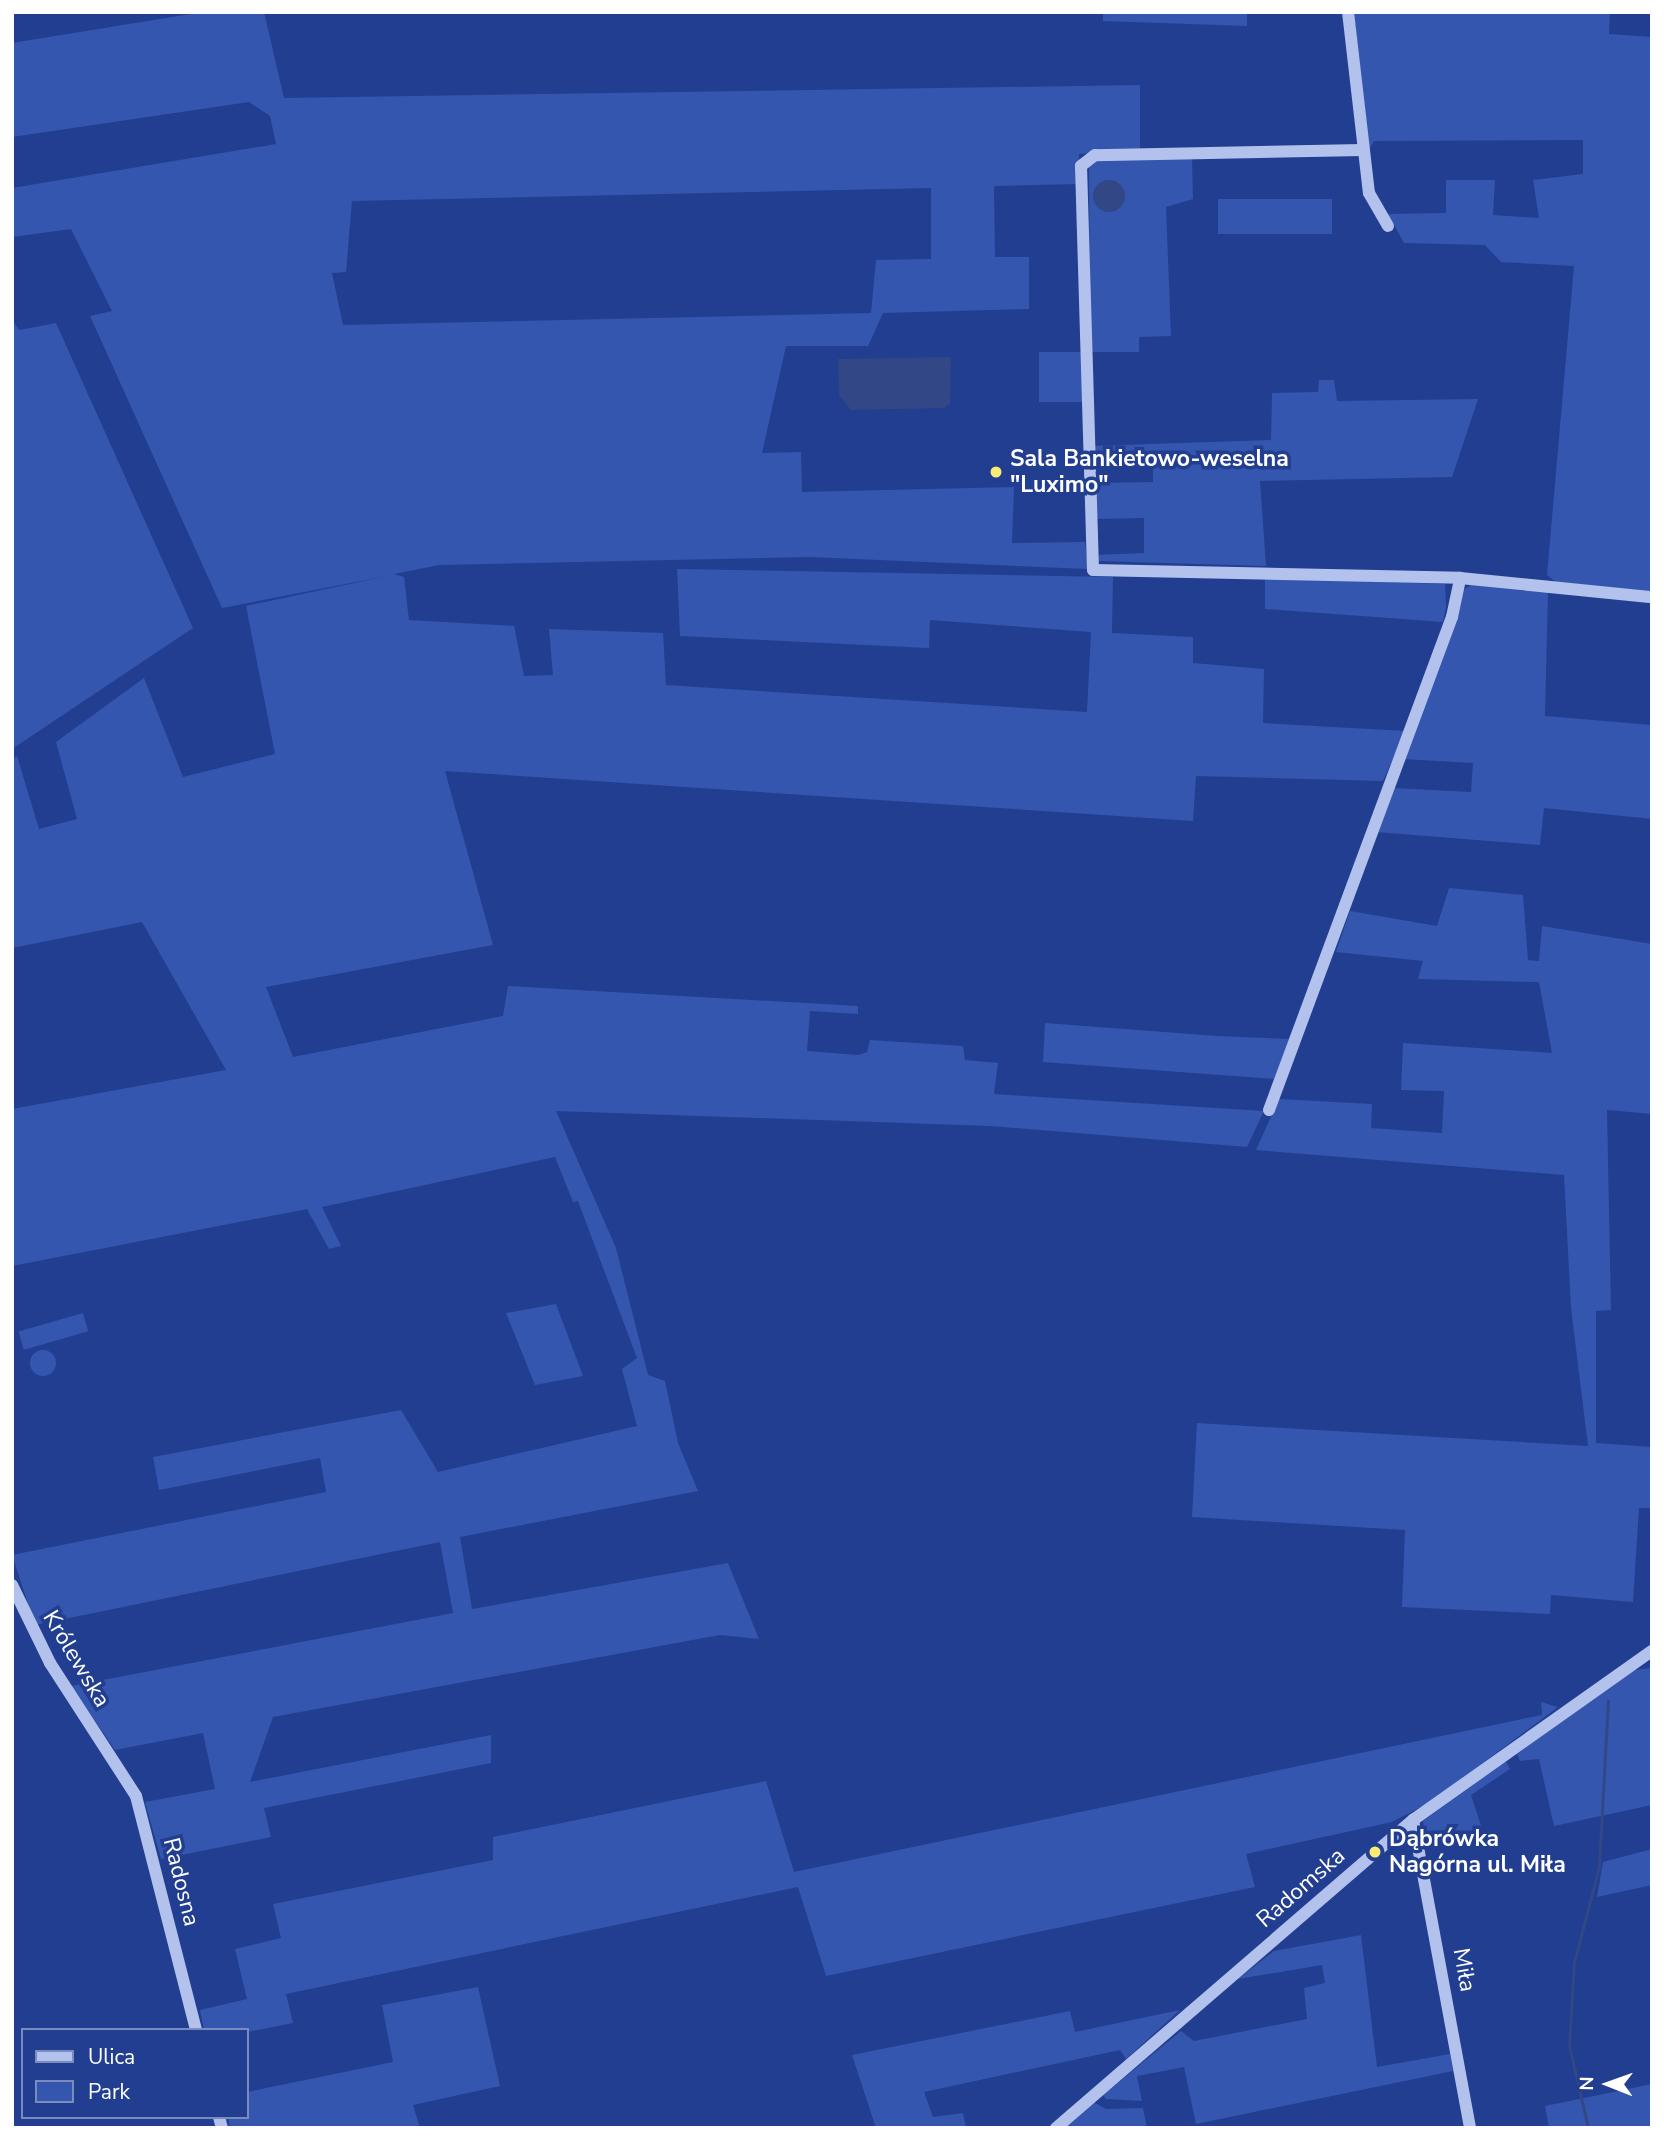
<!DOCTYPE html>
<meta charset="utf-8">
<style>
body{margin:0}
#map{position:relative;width:1664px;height:2140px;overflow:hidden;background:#223e91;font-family:"Nunito Sans",sans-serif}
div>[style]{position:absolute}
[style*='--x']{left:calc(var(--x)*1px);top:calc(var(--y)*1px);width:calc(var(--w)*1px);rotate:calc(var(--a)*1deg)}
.green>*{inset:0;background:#3556ae;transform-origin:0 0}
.round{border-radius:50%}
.water>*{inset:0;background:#324785}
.stream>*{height:2.5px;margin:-1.25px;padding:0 1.25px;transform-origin:1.25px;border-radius:1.25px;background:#324785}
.minor>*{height:12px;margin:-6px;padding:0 6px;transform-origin:6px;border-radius:6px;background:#b3c2ed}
.dots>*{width:19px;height:19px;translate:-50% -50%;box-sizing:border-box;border:4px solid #223e91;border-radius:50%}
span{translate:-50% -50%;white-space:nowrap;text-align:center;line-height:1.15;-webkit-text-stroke:7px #223e91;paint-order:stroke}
.poi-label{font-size:23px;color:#fff;font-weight:700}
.left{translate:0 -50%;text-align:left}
.street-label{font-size:23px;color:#fff}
.frame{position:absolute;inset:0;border:14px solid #fff;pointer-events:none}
.legend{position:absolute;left:21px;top:2028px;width:228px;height:91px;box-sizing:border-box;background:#223e91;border:2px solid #7a8bbd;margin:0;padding:9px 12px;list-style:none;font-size:21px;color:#fff}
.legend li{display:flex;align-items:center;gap:14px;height:35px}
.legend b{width:35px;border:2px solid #7a8bbd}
.north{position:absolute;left:1573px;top:2049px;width:70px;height:70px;-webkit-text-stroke:5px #223e91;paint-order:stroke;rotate:271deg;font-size:19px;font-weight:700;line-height:28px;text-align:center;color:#fff}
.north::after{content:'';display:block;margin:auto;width:24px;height:32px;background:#fff;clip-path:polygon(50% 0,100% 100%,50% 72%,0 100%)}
</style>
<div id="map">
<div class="green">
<i style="clip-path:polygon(evenodd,203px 12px,264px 12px,284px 98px,1140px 85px,1140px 149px,1079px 154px,1078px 184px,994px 186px,995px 257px,1029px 257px,1029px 309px,883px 313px,868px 346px,786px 346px,762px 453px,801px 452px,802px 492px,1014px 487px,1012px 543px,1085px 542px,1088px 569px,810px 557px,439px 565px,394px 574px,404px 577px,409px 620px,514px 626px,524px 676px,553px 675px,549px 629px,663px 633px,666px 685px,1087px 712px,1091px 632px,930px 620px,929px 648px,680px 636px,677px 569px,1113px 577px,1112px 633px,1193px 637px,1193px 663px,1264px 669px,1263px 723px,1405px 731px,1383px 781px,1196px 776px,1193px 821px,445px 771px,493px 945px,266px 987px,293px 1057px,503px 1016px,508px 986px,858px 1006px,858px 1014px,810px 1011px,807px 1051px,858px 1055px,867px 1052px,870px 1040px,963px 1046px,965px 1060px,998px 1063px,994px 1094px,1264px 1111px,1247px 1147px,990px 1126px,556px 1111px,616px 1248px,648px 1375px,665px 1381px,678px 1443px,698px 1491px,460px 1537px,472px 1609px,728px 1563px,759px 1639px,720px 1635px,273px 1717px,250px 1782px,491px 1735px,491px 1763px,264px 1808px,271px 1837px,161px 1859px,145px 1802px,215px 1789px,203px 1733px,115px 1750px,71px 1686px,453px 1613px,440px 1542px,35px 1625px,12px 1555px,326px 1492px,320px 1458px,159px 1490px,153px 1457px,401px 1410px,438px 1472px,637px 1426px,622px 1369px,637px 1358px,578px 1201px,573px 1202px,555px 1157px,322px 1207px,341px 1246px,329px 1249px,307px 1209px,12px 1266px,12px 1109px,226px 1070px,142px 922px,12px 948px,12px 759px,17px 756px,39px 829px,77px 819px,56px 742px,144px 678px,183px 777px,275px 754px,246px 606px,387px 576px,222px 608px,90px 316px,112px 311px,71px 229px,12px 237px,12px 188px,276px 144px,270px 116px,249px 102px,12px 137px,12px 43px,203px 12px,931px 188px,931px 259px,876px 260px,871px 313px,343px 325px,332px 273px,346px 272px,352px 201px,931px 188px)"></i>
<i style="clip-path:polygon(1103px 12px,1247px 12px,1247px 26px,1103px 21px)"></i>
<i style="clip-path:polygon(1354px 12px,1610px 12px,1609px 34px,1652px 37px,1652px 592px,1556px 582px,1547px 575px,1574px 266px,1501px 262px,1485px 245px,1404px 243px,1388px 214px,1446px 213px,1446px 180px,1495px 180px,1493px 215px,1539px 218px,1533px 180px,1583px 174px,1583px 140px,1374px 141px,1369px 150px)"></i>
<i style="clip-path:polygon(1192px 156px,1193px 199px,1166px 207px,1171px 336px,1139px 337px,1139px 352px,1090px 352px,1089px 161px)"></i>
<i style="left:1218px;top:199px;width:114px;height:35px"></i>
<i style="clip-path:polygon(12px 320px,19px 330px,56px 323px,193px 628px,12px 749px)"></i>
<i style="left:1039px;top:352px;width:43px;height:50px"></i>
<i style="clip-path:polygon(1319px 380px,1334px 380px,1337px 401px,1478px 399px,1452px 477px,1260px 481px,1266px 566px,1098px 561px,1095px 555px,1144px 553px,1144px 518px,1093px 519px,1092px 483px,1153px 482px,1153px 452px,1092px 453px,1091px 446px,1271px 440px,1272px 393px,1318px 392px)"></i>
<i style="clip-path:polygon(1265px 578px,1445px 584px,1446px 607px,1443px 622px,1265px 609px)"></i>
<i style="clip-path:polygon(1474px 583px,1548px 591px,1545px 716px,1652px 725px,1652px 819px,1544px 808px,1540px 845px,1377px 832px,1393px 788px,1471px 792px,1473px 763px,1403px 759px,1462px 591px)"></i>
<i style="clip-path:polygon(1449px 888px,1523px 895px,1528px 960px,1539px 961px,1542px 926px,1652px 944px,1652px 1114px,1607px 1110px,1611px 1310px,1596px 1311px,1596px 1443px,1652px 1447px,1652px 1508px,1639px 1508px,1633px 1602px,1551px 1595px,1550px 1614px,1402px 1607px,1405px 1530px,1192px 1517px,1197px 1423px,1588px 1446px,1571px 1308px,1564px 1175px,1256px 1150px,1279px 1099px,1372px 1104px,1371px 1128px,1442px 1133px,1444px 1091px,1401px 1090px,1403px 1043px,1552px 1053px,1539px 982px,1418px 979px,1423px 961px,1336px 952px,1350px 911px,1437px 926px)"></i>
<i style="clip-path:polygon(1045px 1023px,1217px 1036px,1290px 1039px,1274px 1079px,1043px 1062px)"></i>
<i style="clip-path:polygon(556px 1304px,583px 1376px,535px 1385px,506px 1313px)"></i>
<i style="left:83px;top:1313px;width:19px;height:67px;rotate:74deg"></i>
<i class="round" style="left:30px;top:1350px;width:26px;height:26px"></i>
<i style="clip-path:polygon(1652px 1668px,1652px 1805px,1554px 1826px,1539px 1759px,1520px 1761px,1517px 1754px,1633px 1670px)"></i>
<i style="clip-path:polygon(1541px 1702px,1558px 1707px,1432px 1801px,1392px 1822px,1246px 1854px,1255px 1887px,826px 1976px,798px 1887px,286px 1994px,293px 2023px,247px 2032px,204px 2030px,200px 2010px,247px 1999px,235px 1949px,281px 1938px,273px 1904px,493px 1860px,493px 1837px,766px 1781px,794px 1872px,1542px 1715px)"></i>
<i style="clip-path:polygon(1506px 1761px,1510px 1769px,1471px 1795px,1485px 1838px,1426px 1849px,1423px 1821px)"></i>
<i style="clip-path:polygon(1652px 1849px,1652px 1885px,1597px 1897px,1603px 1862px)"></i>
<i style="clip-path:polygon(1361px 1935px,1377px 2067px,1450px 2054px,1453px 2071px,1196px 2124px,1184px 2067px,1137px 2076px,1142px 2101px,1106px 2099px,1103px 2095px,1181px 2031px,1194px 2041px,1307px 2019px,1304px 1988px,1325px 1983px,1322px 1965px,1238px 1979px,1274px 1951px)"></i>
<i style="clip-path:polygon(478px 1987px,500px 2086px,413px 2105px,420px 2128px,230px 2128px,228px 2117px,247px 2117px,247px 2092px,393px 2062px,382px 2005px)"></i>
<i style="clip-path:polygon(1180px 2010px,1126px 2059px,1120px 2050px,924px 2092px,933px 2117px,963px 2113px,966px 2128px,876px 2128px,852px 2055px,1070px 2011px,1075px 2032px)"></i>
<i style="clip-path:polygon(1652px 2084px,1652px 2128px,1549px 2128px,1545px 2106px)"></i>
<i style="clip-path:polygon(1093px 2102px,1106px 2109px,1143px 2108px,1147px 2128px,1064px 2128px)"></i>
</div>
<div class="water">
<i class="round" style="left:1093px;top:180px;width:32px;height:32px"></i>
<i style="clip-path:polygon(951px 357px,950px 404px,944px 408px,851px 410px,839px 395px,838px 359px)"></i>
</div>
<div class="stream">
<i style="--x:1588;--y:2128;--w:84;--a:-103"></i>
<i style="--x:1569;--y:2046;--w:83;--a:-86.6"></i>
<i style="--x:1574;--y:1963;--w:100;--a:-75.5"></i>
<i style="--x:1599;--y:1866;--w:165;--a:-86.9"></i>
</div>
<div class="minor">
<i style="--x:1348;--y:12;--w:182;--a:83.4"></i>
<i style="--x:1369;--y:193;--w:38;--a:60"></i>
<i style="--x:1363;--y:150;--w:268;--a:178.9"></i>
<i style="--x:1095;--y:155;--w:18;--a:142"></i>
<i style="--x:1081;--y:166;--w:404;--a:88.3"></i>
<i style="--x:1093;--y:570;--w:367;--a:1.2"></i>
<i style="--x:1460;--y:578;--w:193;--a:5.7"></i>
<i style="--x:1269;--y:1110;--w:526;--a:-69.64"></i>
<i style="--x:1452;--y:617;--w:40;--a:-78"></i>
<i style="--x:12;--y:1585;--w:87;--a:64"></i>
<i style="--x:50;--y:1663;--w:158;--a:57.1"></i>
<i style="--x:136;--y:1796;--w:242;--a:75.6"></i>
<i style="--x:1413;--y:1820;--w:313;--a:79.5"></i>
<i style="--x:219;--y:2117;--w:11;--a:75"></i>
<i style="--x:1056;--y:2128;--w:472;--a:-40.8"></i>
<i style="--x:1413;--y:1820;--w:293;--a:-35.3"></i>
</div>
<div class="dots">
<i style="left:996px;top:472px;background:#f9eb74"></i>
<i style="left:1375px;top:1852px;background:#f9eb74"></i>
</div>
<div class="poi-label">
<span class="left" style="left:1010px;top:472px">Sala Bankietowo-weselna<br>"Luximo"</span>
<span class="left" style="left:1389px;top:1852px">Dąbrówka<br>Nagórna ul. Miła</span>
</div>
<div class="street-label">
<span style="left:76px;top:1659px;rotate:59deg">Królewska</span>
<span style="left:181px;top:1882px;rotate:76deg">Radosna</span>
<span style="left:1301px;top:1888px;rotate:-41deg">Radomska</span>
<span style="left:1464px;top:1970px;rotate:80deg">Miła</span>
</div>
<div class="frame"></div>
<ul class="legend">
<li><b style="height:9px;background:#b3c2ed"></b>Ulica</li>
<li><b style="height:19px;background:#3556ae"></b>Park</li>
</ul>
<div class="north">N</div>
</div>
